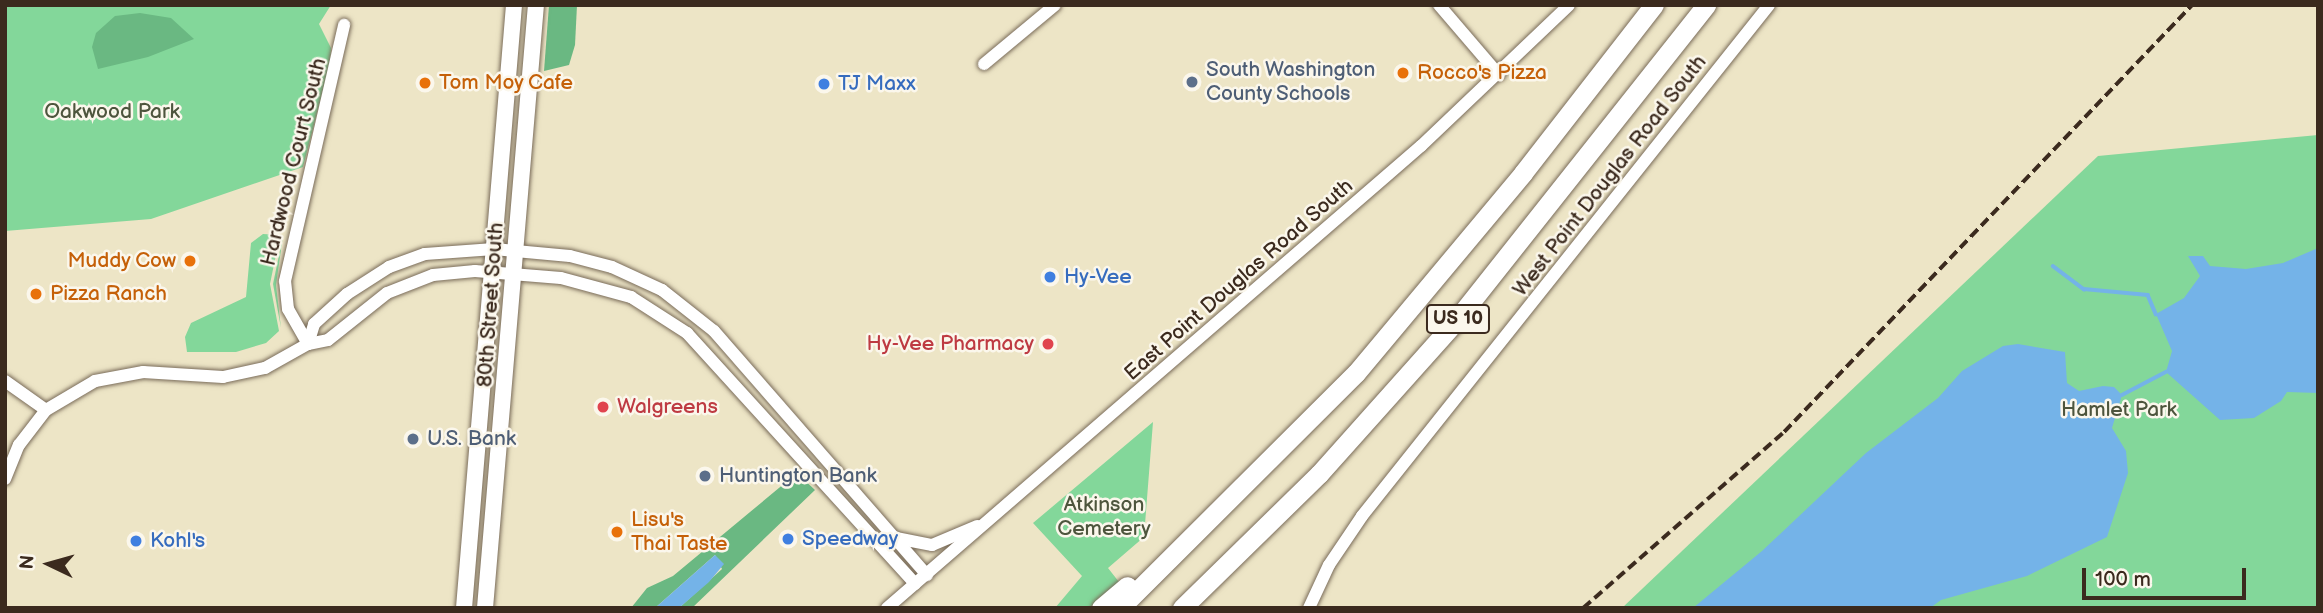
<!DOCTYPE html>
<style>
body{margin:0}
#map{position:relative;width:2323px;height:613px;overflow:hidden;background:#ede5c6;font-family:"Balsamiq Sans",sans-serif}
div>[style]{position:absolute}
[style*='--x']{left:calc(var(--x)*1px);top:calc(var(--y)*1px);width:calc(var(--w)*1px);rotate:calc(var(--a)*1deg)}
.green>*{inset:0;background:#83d79a}
.forest>*{inset:0;background:#6ab882}
.water>*{inset:0;background:#74b3e8}
.stream>*{height:3.5px;margin:-1.75px;padding:0 1.75px;transform-origin:1.75px;border-radius:1.75px;background:#74b3e8}
.roads{filter:drop-shadow(0 0 2px #796b59) drop-shadow(0 0 2px #796b59)}
.minor>*{height:12px;margin:-6px;padding:0 6px;transform-origin:6px;border-radius:6px;background:#fff}
.major>*{height:16px;margin:-8px;padding:0 8px;transform-origin:8px;border-radius:8px;background:#fff}
.highway>*{height:19px;margin:-9.5px;padding:0 9.5px;transform-origin:9.5px;border-radius:9.5px;background:#fff}
.rail>*{height:3.5px;margin-top:-1.75px;transform-origin:0;background:repeating-linear-gradient(90deg,#3b2a1e 0 10px,transparent 0 15px)}
.dots>*{width:19px;height:19px;translate:-50% -50%;box-sizing:border-box;border:4px solid #fbf7ec;border-radius:50%}
span{translate:-50% -50%;white-space:nowrap;text-align:center;line-height:1.15;-webkit-text-stroke:5px #fbf7ec;paint-order:stroke}
.shield-label span{padding:2px 5px;background:#fbf7ec;border:2px solid;border-radius:5px;-webkit-text-stroke-width:0}
.shield-label{font-size:19px;color:#3b2a1e;font-weight:700}
.service-label{font-size:21px;color:#4e5e75}
.left{translate:0 -50%;text-align:left}
.food-label{font-size:21px;color:#c56008}
.right{translate:-100% -50%;text-align:right}
.shop-label{font-size:21px;color:#366cbe}
.park-label{font-size:21px;color:#4d553d}
.street-label{font-size:21px;color:#3b2a1e}
.health-label{font-size:21px;color:#be3a42}
.frame{position:absolute;inset:0;border:7px solid #3b2a1e;pointer-events:none}
.north{position:absolute;left:14px;top:529px;width:70px;height:70px;-webkit-text-stroke:5px #fbf7ec;paint-order:stroke;rotate:275deg;font-size:19px;font-weight:700;line-height:28px;text-align:center;color:#3b2a1e}
.north::after{content:'';display:block;margin:auto;width:24px;height:32px;background:#3b2a1e;clip-path:polygon(50% 0,100% 100%,50% 72%,0 100%)}
.scale{position:absolute;left:2082px;top:568px;width:164px;height:32px;box-sizing:border-box;border:4px solid #3b2a1e;border-top:0;padding-left:9px;font-size:21px;line-height:24px;white-space:nowrap;color:#3b2a1e;-webkit-text-stroke:5px #fbf7ec;paint-order:stroke}
</style>
<div id="map">
<div class="green">
<i style="clip-path:polygon(5px 5px,331px 5px,319px 24px,331px 48px,330px 63px,303px 167px,151px 219px,5px 231px)"></i>
<i style="clip-path:polygon(2318px 135px,2318px 608px,1622px 608px,2098px 156px)"></i>
<i style="clip-path:polygon(263px 234px,280px 235px,270px 284px,279px 331px,266px 343px,236px 352px,187px 352px,185px 337px,191px 323px,246px 297px,251px 243px)"></i>
<i style="clip-path:polygon(283px 236px,276px 285px,281px 328px,273px 284px)"></i>
<i style="clip-path:polygon(1153px 422px,1144px 537px,1108px 568px,1119px 582px,1089px 608px,1055px 608px,1082px 576px,1033px 523px)"></i>
</div>
<div class="forest">
<i style="clip-path:polygon(549px 5px,577px 5px,575px 45px,569px 65px,544px 71px)"></i>
<i style="clip-path:polygon(140px 13px,171px 18px,194px 39px,148px 57px,98px 69px,92px 47px,96px 33px,115px 16px)"></i>
<i style="clip-path:polygon(797px 473px,815px 490px,692px 608px,679px 608px,722px 569px,715px 555px,655px 608px,631px 608px,647px 588px,673px 576px)"></i>
</div>
<div class="water">
<i style="clip-path:polygon(2318px 248px,2318px 393px,2287px 392px,2281px 401px,2254px 418px,2220px 420px,2166px 372px,2172px 351px,2156px 314px,2184px 298px,2200px 276px,2188px 256px,2203px 256px,2210px 266px,2246px 269px,2283px 263px)"></i>
<i style="clip-path:polygon(2018px 344px,2065px 352px,2067px 383px,2079px 391px,2103px 386px,2114px 387px,2122px 395px,2112px 428px,2126px 451px,2128px 473px,2107px 537px,2027px 576px,1941px 600px,1930px 608px,1693px 608px,1762px 551px,1866px 453px,1938px 398px,1962px 371px,2003px 346px)"></i>
<i style="clip-path:polygon(715px 555px,724px 564px,709px 582px,679px 608px,655px 608px)"></i>
</div>
<div class="stream">
<i style="--x:2053;--y:266;--w:39;--a:37"></i>
<i style="--x:2084;--y:289;--w:64;--a:5.4"></i>
<i style="--x:2148;--y:295;--w:21;--a:67"></i>
<i style="--x:2122;--y:395;--w:50;--a:-27.6"></i>
</div>
<div class="roads">
<div class="minor">
<i style="--x:1439;--y:5;--w:92;--a:49.4"></i>
<i style="--x:984;--y:64;--w:92;--a:-39.7"></i>
<i style="--x:308;--y:344;--w:21;--a:-73"></i>
<i style="--x:314;--y:324;--w:45;--a:-42.3"></i>
<i style="--x:347;--y:294;--w:50;--a:-32.7"></i>
<i style="--x:389;--y:267;--w:38;--a:-20"></i>
<i style="--x:425;--y:254;--w:69;--a:-4.1"></i>
<i style="--x:494;--y:249;--w:76;--a:5.3"></i>
<i style="--x:570;--y:256;--w:43;--a:14.7"></i>
<i style="--x:612;--y:267;--w:55;--a:24.7"></i>
<i style="--x:662;--y:290;--w:66;--a:38.3"></i>
<i style="--x:714;--y:331;--w:324;--a:48.9"></i>
<i style="--x:308;--y:344;--w:40;--a:-119.7"></i>
<i style="--x:288;--y:309;--w:28;--a:-96"></i>
<i style="--x:285;--y:281;--w:263;--a:-77"></i>
<i style="--x:5;--y:381;--w:50;--a:35.3"></i>
<i style="--x:5;--y:479;--w:37;--a:-68"></i>
<i style="--x:19;--y:445;--w:44;--a:-52.4"></i>
<i style="--x:46;--y:410;--w:57;--a:-30.6"></i>
<i style="--x:95;--y:381;--w:49;--a:-10.6"></i>
<i style="--x:143;--y:372;--w:80;--a:3.6"></i>
<i style="--x:223;--y:377;--w:43;--a:-12.1"></i>
<i style="--x:265;--y:368;--w:49;--a:-29.2"></i>
<i style="--x:308;--y:344;--w:20;--a:-11"></i>
<i style="--x:328;--y:340;--w:75;--a:-38.5"></i>
<i style="--x:387;--y:293;--w:49;--a:-21.4"></i>
<i style="--x:433;--y:275;--w:42;--a:-5.4"></i>
<i style="--x:475;--y:271;--w:86;--a:4.7"></i>
<i style="--x:561;--y:278;--w:73;--a:15.2"></i>
<i style="--x:631;--y:297;--w:67;--a:32.7"></i>
<i style="--x:687;--y:333;--w:339;--a:47.7"></i>
<i style="--x:896;--y:538;--w:37;--a:11"></i>
<i style="--x:932;--y:545;--w:49;--a:-22.9"></i>
<i style="--x:887;--y:608;--w:706;--a:-40.87"></i>
<i style="--x:1421;--y:146;--w:204;--a:-43.6"></i>
<i style="--x:1309;--y:608;--w:47;--a:-65.1"></i>
<i style="--x:1329;--y:565;--w:59;--a:-56"></i>
<i style="--x:1362;--y:516;--w:653;--a:-51.46"></i>
</div>
<div class="major">
<i style="--x:464;--y:608;--w:605;--a:-85.26"></i>
<i style="--x:485;--y:608;--w:605;--a:-85.17"></i>
</div>
<div class="highway">
<i style="--x:1101;--y:608;--w:34;--a:-40"></i>
<i style="--x:1120;--y:608;--w:333;--a:-44.9"></i>
<i style="--x:1356;--y:373;--w:261;--a:-50.1"></i>
<i style="--x:1523;--y:173;--w:213;--a:-52.1"></i>
<i style="--x:1182;--y:608;--w:192;--a:-44.4"></i>
<i style="--x:1319;--y:474;--w:203;--a:-48.2"></i>
<i style="--x:1454;--y:323;--w:406;--a:-51.6"></i>
</div>
</div>
<div class="rail">
<i style="--x:1583;--y:608;--w:267;--a:-41.2"></i>
<i style="--x:1784;--y:432;--w:591;--a:-46.3"></i>
</div>
<div class="dots">
<i style="left:1403px;top:73px;background:#e8710a"></i>
<i style="left:1192px;top:82px;background:#5c6f8a"></i>
<i style="left:425px;top:83px;background:#e8710a"></i>
<i style="left:824px;top:84px;background:#3f7fe0"></i>
<i style="left:190px;top:261px;background:#e8710a"></i>
<i style="left:1050px;top:277px;background:#3f7fe0"></i>
<i style="left:36px;top:294px;background:#e8710a"></i>
<i style="left:1048px;top:344px;background:#e0444e"></i>
<i style="left:603px;top:407px;background:#e0444e"></i>
<i style="left:413px;top:439px;background:#5c6f8a"></i>
<i style="left:705px;top:476px;background:#5c6f8a"></i>
<i style="left:617px;top:532px;background:#e8710a"></i>
<i style="left:788px;top:539px;background:#3f7fe0"></i>
<i style="left:136px;top:541px;background:#3f7fe0"></i>
</div>
<div class="shield-label">
<span style="left:1458px;top:319px">US 10</span>
</div>
<div class="service-label">
<span class="left" style="left:1206px;top:82px">South Washington<br>County Schools</span>
<span class="left" style="left:427px;top:439px">U.S. Bank</span>
<span class="left" style="left:719px;top:476px">Huntington Bank</span>
</div>
<div class="food-label">
<span class="left" style="left:1417px;top:73px">Rocco's Pizza</span>
<span class="left" style="left:439px;top:83px">Tom Moy Cafe</span>
<span class="right" style="left:176px;top:261px">Muddy Cow</span>
<span class="left" style="left:50px;top:294px">Pizza Ranch</span>
<span class="left" style="left:631px;top:532px">Lisu's<br>Thai Taste</span>
</div>
<div class="shop-label">
<span class="left" style="left:838px;top:84px">TJ Maxx</span>
<span class="left" style="left:1064px;top:277px">Hy-Vee</span>
<span class="left" style="left:802px;top:539px">Speedway</span>
<span class="left" style="left:150px;top:541px">Kohl's</span>
</div>
<div class="park-label">
<span style="left:112px;top:112px">Oakwood Park</span>
<span style="left:2119px;top:410px">Hamlet Park</span>
<span style="left:1104px;top:517px">Atkinson<br>Cemetery</span>
</div>
<div class="street-label">
<span style="left:294px;top:162px;rotate:-76deg">Hardwood Court South</span>
<span style="left:1610px;top:176px;rotate:-52deg">West Point Douglas Road South</span>
<span style="left:1239px;top:280px;rotate:-41deg">East Point Douglas Road South</span>
<span style="left:491px;top:305px;rotate:-86deg">80th Street South</span>
</div>
<div class="health-label">
<span class="right" style="left:1034px;top:344px">Hy-Vee Pharmacy</span>
<span class="left" style="left:617px;top:407px">Walgreens</span>
</div>
<div class="frame"></div>
<div class="north">N</div>
<div class="scale">100 m</div>
</div>
